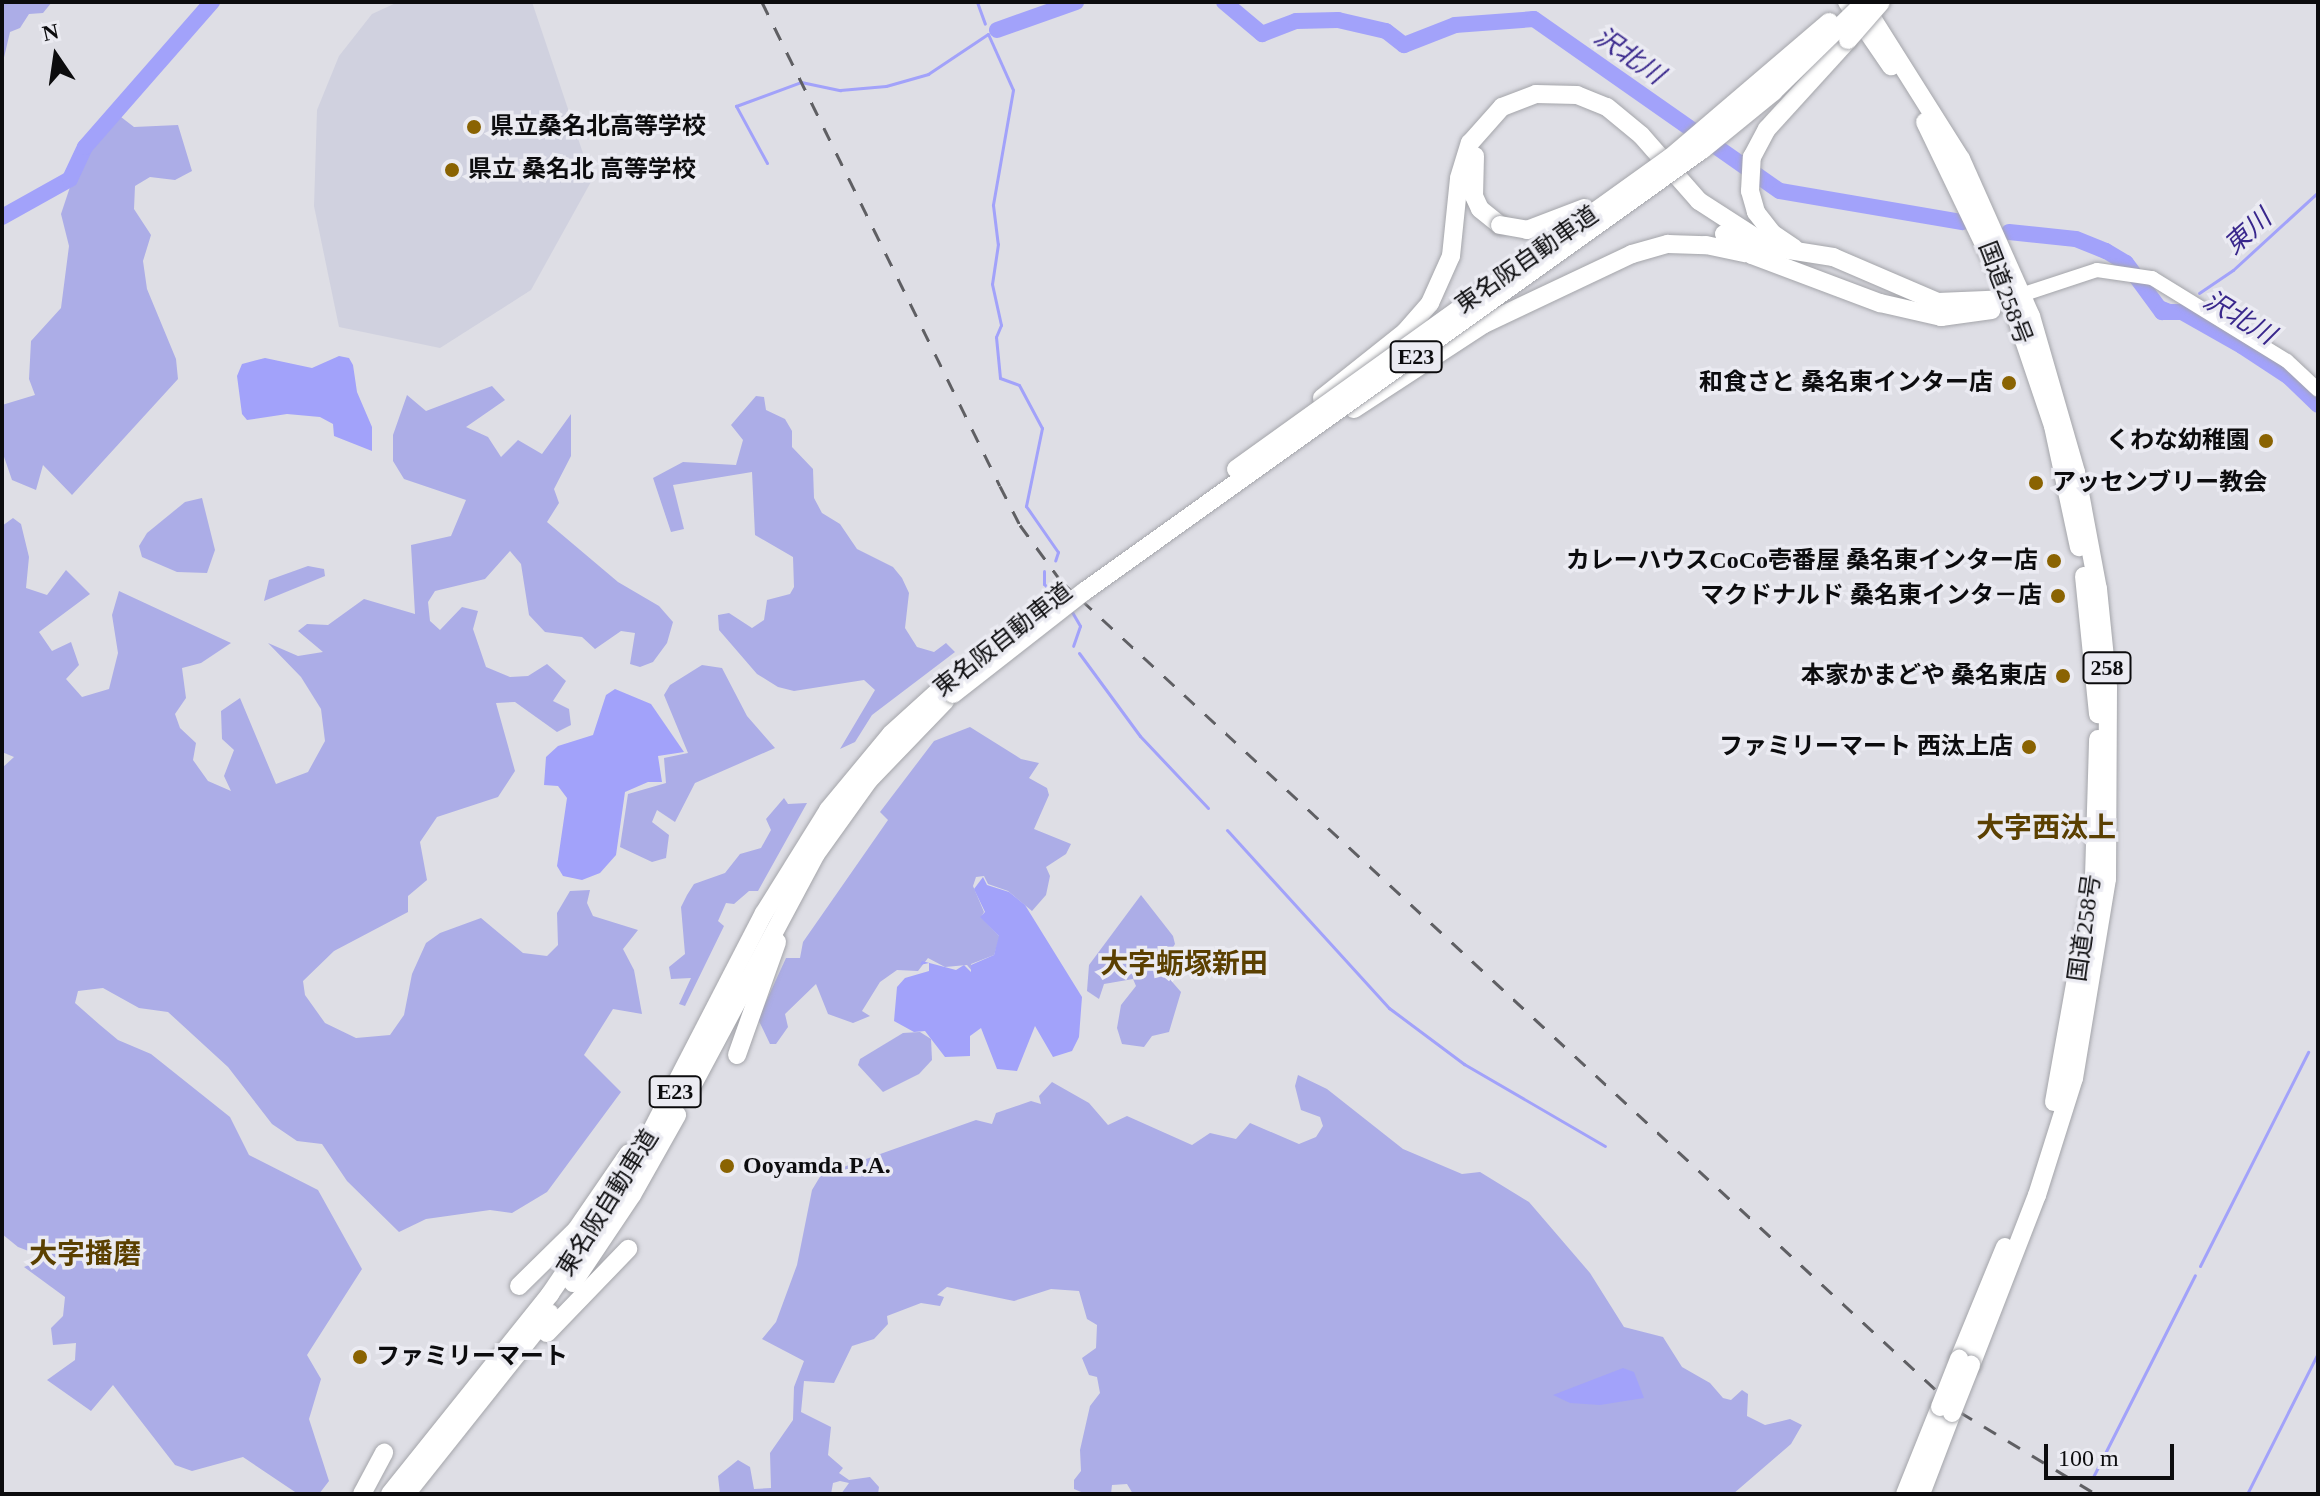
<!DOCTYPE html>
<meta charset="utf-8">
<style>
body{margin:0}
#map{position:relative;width:2320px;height:1496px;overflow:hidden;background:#dedee5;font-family:"Times New Roman","Noto Sans JP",serif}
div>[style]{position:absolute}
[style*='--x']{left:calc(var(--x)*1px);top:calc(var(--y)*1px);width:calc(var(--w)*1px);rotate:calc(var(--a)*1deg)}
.built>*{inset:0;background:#d0d1df}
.green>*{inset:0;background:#acade7}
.water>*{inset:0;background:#a2a2fa}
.stream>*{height:3px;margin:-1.5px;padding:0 1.5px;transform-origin:1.5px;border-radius:1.5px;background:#a2a2fa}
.river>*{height:16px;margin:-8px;padding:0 8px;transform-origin:8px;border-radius:8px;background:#a2a2fa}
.roads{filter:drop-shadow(0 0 2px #a4a5aa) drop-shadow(0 0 2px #a4a5aa)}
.secondary>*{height:14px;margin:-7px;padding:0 7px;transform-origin:7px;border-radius:7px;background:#fff}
.highway>*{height:18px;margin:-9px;padding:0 9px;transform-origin:9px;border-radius:9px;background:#fff}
.rail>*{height:3px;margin-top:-1.5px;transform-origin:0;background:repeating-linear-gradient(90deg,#5f5f63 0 14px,transparent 0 28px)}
.bridges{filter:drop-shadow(0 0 2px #a4a5aa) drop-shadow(0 0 2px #a4a5aa)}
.highway-bridge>*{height:18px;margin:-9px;padding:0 9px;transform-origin:9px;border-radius:9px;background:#fff}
.dots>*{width:22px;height:22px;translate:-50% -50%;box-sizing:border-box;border:4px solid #ebebf2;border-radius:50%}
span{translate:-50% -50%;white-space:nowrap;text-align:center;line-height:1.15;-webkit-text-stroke:7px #ebebf2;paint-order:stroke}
.shield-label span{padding:2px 6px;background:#ebebf2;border:2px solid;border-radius:6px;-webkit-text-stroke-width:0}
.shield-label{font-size:22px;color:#0c0c0e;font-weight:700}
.poi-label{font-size:24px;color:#0c0c0e;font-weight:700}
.left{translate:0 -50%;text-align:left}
.right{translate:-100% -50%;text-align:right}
.street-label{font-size:24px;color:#0c0c0e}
.water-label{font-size:26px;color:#39278c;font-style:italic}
.quarter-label{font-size:28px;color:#5b4001;font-weight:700}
.frame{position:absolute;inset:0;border:4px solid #0c0c0e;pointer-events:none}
.north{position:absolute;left:16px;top:16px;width:80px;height:80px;-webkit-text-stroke:6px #ebebf2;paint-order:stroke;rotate:347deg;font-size:22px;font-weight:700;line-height:32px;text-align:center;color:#0c0c0e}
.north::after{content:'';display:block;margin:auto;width:28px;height:36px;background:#0c0c0e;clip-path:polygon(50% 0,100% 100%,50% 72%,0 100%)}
.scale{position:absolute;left:2044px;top:1444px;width:130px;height:36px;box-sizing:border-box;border:4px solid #0c0c0e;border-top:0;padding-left:10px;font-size:24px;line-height:28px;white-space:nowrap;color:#0c0c0e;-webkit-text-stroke:6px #ebebf2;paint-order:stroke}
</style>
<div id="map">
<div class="built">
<i style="clip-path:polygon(398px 2px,532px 2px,592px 180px,531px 290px,440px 348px,339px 327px,314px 206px,317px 110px,339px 56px,372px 14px)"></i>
</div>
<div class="green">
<i style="clip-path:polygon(2px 2px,52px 2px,43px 13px,29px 14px,20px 28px,10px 32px,2px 66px)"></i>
<i style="clip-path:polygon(121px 117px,134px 127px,178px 125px,192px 171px,175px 180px,150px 177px,135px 186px,134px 209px,151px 235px,143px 261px,147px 289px,176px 359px,178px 379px,72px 495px,43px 465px,36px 490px,12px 480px,2px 451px,2px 405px,35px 395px,29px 379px,31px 341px,61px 308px,69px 246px,61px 214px,72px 181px,88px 148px)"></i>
<i style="clip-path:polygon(492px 386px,505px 400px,466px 427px,488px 437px,501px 457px,518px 440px,542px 454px,571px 414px,571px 456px,554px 489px,559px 503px,547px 522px,618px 582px,659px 606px,673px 622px,667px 643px,653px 662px,640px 667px,630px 664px,635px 633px,621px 631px,595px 649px,582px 637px,545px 632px,529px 615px,521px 564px,510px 551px,485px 579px,435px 591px,428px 602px,430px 621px,440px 630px,462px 607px,478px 611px,473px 629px,486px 667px,510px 677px,528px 676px,547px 664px,566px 681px,553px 701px,569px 709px,571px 725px,557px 732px,515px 702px,496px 703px,515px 771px,498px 797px,437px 817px,420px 842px,427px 880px,408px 896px,408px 912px,334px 951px,303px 981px,305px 995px,325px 1023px,356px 1038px,390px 1035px,404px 1015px,412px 974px,426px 943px,440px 933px,481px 918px,523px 953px,547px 956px,558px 945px,557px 913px,570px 891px,590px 890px,587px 903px,593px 916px,638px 930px,623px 949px,634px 970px,642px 1014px,613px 1009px,584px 1055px,621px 1092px,547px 1192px,512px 1213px,490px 1210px,426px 1219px,399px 1232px,347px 1181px,322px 1144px,297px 1141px,272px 1124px,228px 1067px,168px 1012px,139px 1008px,103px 988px,78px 991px,75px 1003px,100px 1025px,118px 1040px,151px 1054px,230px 1117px,249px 1155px,318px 1190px,362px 1269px,307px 1355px,321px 1379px,309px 1419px,329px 1481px,319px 1494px,298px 1494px,243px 1457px,192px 1471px,175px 1465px,113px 1385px,91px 1411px,47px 1380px,75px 1360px,76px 1343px,53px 1345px,51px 1328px,63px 1316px,65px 1297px,24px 1267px,47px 1258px,18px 1247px,2px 1234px,2px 768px,14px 757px,2px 752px,2px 526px,13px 518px,21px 524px,29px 557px,26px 588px,47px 595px,66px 570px,90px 594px,39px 632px,52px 651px,71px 642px,79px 665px,66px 679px,82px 697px,109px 689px,118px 653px,112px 615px,119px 591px,231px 643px,201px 663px,182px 668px,186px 698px,175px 714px,180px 728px,196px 743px,193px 760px,208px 781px,231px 791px,224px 776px,234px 750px,222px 739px,221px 711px,240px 698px,276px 784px,308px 772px,325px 741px,321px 709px,301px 677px,268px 643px,298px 656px,323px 652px,298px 631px,307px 624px,328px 625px,364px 599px,415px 614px,411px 545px,451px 536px,466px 500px,404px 479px,393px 461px,393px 435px,407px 395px,426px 411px)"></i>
<i style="clip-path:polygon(756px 396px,764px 397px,766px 410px,785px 419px,792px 431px,792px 447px,813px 469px,814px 498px,822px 513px,840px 524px,857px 549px,893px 567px,902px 578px,909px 593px,905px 628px,917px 647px,934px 652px,946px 643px,955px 652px,872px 715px,855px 742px,840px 749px,875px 690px,864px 680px,794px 691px,778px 687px,757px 674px,719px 630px,718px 615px,729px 613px,752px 628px,764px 620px,767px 600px,790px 594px,794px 587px,793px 557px,755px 535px,752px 472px,673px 485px,684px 529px,671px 532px,653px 478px,683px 462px,736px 465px,743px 440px,731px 425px)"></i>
<i style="clip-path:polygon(202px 498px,215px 550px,207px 573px,177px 572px,142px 557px,139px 546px,147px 533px,185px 502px)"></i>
<i style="clip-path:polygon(308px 566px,324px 569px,325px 576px,264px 601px,269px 580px)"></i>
<i style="clip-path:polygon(702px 665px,722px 668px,747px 716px,775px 748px,695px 783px,675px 822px,657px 810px,652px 822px,669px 835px,666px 858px,652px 862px,620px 847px,628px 794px,666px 783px,664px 758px,688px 753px,664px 695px,670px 685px)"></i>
<i style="clip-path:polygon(970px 727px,1021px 759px,1039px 763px,1029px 778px,1047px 788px,1049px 795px,1034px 829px,1071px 844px,1066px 854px,1046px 867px,1050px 876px,1046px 895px,1032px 911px,1008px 891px,988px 884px,984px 876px,976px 877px,973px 886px,984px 912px,981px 917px,1000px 937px,994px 955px,971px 964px,972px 971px,967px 965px,945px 967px,928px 958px,918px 971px,897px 970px,880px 982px,862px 1011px,870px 1016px,853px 1023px,828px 1014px,816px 984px,785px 1014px,788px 1027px,776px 1044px,770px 1044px,758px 1019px,786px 958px,800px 958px,803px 942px,888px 820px,880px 812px,934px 741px)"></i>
<i style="clip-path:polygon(784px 798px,788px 804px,807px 803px,758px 891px,749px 891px,734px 904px,726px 903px,718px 921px,724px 926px,685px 1006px,679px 1004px,691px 978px,671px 979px,669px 967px,685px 954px,681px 907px,687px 895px,694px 884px,725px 873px,740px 854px,761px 848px,771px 830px,766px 819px)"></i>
<i style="clip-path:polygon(1141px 895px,1173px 936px,1175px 944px,1160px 968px,1181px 992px,1169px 1032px,1152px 1036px,1144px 1047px,1122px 1044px,1117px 1028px,1121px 1005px,1136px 986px,1133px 979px,1104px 984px,1099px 999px,1087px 991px,1089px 965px)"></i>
<i style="clip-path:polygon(920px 1032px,931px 1039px,932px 1060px,919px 1074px,883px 1092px,858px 1065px,860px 1059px,903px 1033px)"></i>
<i style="clip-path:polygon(1298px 1075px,1327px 1089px,1403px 1149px,1462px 1174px,1480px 1172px,1529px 1202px,1590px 1273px,1624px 1327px,1663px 1337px,1682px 1367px,1710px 1383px,1723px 1398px,1731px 1400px,1742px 1390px,1748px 1394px,1747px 1416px,1765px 1425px,1790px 1419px,1802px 1425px,1791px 1444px,1733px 1494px,1133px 1494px,1127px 1484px,1112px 1485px,1111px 1494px,1086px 1494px,1074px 1489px,1074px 1480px,1081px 1471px,1080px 1450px,1090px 1406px,1100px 1393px,1097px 1377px,1089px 1375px,1082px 1358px,1096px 1348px,1097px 1325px,1087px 1319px,1079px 1291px,1051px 1289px,1014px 1301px,947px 1287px,937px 1295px,944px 1297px,940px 1306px,921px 1303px,887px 1316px,888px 1324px,874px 1339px,852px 1346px,834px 1383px,804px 1381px,801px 1412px,831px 1427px,828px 1455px,843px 1468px,839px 1473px,849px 1480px,870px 1477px,879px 1487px,878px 1494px,841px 1494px,849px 1483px,840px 1481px,833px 1483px,831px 1494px,720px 1494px,718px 1476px,738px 1460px,750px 1467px,754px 1489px,771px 1488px,770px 1453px,793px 1420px,794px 1387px,804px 1361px,762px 1339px,776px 1322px,797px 1265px,812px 1190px,821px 1175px,976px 1120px,992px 1124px,996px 1113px,1031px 1101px,1041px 1104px,1039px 1096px,1052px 1082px,1089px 1103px,1108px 1125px,1127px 1116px,1192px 1145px,1210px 1133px,1236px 1139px,1250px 1123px,1299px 1144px,1316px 1137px,1323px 1126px,1320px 1117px,1301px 1110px,1295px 1086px)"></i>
</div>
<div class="water">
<i style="clip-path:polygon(339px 356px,349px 358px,353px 365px,357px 392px,372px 427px,372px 451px,334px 436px,333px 424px,320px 417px,287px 414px,247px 420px,242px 414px,237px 376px,242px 364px,265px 358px,312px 368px)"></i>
<i style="clip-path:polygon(615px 689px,651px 704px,684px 752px,658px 756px,662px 782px,648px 782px,625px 792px,616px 855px,600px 873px,582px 880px,563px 876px,557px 866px,567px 798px,558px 786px,544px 785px,546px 757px,558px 746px,593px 735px,606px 695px)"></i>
<i style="clip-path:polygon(983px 877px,987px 885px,1009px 892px,1025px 905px,1082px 997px,1079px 1037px,1072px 1051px,1053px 1057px,1035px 1026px,1017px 1071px,997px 1069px,981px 1028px,970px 1036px,970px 1056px,945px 1057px,925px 1031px,914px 1032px,894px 1021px,897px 987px,905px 978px,929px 971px,929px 963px,920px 965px,922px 961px,956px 970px,964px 965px,971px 972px,971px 965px,994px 955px,999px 936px,980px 917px,985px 912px,974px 889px)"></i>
<i style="clip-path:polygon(1623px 1368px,1634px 1372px,1644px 1398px,1600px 1405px,1570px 1403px,1553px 1395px)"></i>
</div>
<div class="stream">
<i style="--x:977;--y:2;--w:23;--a:70"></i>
<i style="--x:767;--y:163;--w:65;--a:-118.5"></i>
<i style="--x:736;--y:106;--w:69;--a:-20.3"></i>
<i style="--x:801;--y:82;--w:40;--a:12"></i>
<i style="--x:840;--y:90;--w:46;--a:-5"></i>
<i style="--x:886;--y:86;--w:44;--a:-15.9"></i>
<i style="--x:928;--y:74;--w:72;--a:-33.7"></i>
<i style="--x:988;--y:34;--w:61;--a:65.9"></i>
<i style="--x:1013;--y:90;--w:117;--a:99.9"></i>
<i style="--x:993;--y:205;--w:39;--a:83"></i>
<i style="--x:998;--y:244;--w:40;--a:98.5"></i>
<i style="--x:992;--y:284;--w:42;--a:77.6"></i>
<i style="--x:1001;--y:325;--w:13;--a:113"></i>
<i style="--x:996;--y:337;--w:41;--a:84.4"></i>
<i style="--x:1000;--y:378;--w:20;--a:20"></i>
<i style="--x:1019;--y:385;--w:49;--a:61.9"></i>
<i style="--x:1042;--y:428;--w:80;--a:101.6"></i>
<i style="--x:1026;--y:506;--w:56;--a:55.2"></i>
<i style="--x:1058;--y:552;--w:9;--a:108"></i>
<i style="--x:2199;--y:293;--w:41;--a:-34.1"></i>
<i style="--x:2233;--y:270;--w:115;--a:-42.5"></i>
<i style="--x:2145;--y:295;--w:32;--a:22"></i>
<i style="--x:1044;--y:571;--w:13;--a:90"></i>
<i style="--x:1044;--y:584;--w:24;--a:45"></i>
<i style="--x:1072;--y:612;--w:16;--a:60"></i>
<i style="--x:1080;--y:626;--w:21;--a:109"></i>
<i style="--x:1079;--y:653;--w:103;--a:53.7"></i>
<i style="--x:1140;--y:736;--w:99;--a:46.6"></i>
<i style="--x:1227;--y:830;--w:241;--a:47.7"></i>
<i style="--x:1389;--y:1008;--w:94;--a:36.7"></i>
<i style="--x:1464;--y:1064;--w:163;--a:30.2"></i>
<i style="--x:2200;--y:1266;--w:240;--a:-63.2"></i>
<i style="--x:2093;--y:1477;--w:226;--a:-63.2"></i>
<i style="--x:2247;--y:1494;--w:158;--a:-63.3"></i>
</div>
<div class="river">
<i style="--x:1224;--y:2;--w:50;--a:40.1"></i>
<i style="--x:1262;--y:34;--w:36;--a:-21"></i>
<i style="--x:1296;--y:21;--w:42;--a:-1.4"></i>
<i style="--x:1338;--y:20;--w:49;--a:12.9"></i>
<i style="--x:1386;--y:31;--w:23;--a:38"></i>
<i style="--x:1404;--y:45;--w:55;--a:-21.4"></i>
<i style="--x:1455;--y:25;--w:79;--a:-4.3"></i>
<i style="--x:1534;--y:19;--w:300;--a:35"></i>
<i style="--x:1780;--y:191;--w:185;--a:9.7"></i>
<i style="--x:997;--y:30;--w:84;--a:-19.5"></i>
<i style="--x:2;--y:217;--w:78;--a:-29.2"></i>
<i style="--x:70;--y:179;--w:35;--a:-65"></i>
<i style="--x:85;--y:147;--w:193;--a:-48.8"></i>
<i style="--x:2009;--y:232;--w:67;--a:6"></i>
<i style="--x:2076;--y:239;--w:32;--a:22"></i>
<i style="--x:2106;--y:251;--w:23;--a:31"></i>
<i style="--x:2126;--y:263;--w:61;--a:53.7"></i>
<i style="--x:2162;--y:312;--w:20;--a:0"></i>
<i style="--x:2182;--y:312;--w:69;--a:29.5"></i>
<i style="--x:2242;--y:346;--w:56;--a:33.4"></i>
<i style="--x:2289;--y:377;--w:40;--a:44"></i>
</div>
<div class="roads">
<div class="secondary">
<i style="--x:2012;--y:298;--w:89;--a:-18.2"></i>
<i style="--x:2097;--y:270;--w:56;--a:8.3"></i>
<i style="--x:2152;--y:278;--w:158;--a:31.6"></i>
<i style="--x:2287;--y:361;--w:42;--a:43.1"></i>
</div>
<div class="highway">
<i style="--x:1847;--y:2;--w:78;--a:55.5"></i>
<i style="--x:1862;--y:2;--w:186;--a:57.8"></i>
<i style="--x:1961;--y:159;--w:172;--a:66"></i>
<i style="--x:2031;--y:316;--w:162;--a:73.9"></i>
<i style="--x:2076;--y:472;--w:119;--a:79.4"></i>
<i style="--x:2098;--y:589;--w:100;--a:84.2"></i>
<i style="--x:2108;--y:688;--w:191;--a:90.3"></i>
<i style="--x:2107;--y:879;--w:202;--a:99.4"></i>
<i style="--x:2074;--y:1078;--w:123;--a:107.5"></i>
<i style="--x:2037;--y:1195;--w:182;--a:111.2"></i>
<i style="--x:1925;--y:122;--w:196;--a:64.3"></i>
<i style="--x:2010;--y:299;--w:134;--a:71.3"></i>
<i style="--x:2053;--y:426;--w:124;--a:77.9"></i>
<i style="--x:1475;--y:156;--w:40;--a:91.4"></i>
<i style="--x:1474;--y:196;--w:14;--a:65"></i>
<i style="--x:1480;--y:209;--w:26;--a:39"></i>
<i style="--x:1724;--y:234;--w:35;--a:37"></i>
<i style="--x:1752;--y:255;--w:137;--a:20.6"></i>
<i style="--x:1880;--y:303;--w:63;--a:12.9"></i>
<i style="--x:1941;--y:317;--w:51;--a:-7.8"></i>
<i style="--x:1794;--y:248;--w:25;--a:-146"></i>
<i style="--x:1773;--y:234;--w:28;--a:-128"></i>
<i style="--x:1756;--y:212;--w:22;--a:-106"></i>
<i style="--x:1750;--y:191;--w:34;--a:-87"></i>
<i style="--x:1752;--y:157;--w:32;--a:-62"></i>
<i style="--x:1767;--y:129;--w:120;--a:-47.7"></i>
<i style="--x:1322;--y:398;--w:106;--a:-38.5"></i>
<i style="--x:1405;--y:332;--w:38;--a:-49"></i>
<i style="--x:1430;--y:303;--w:51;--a:-65.9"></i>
<i style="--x:1451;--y:256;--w:78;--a:-84.1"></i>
<i style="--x:1459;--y:178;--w:37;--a:-73"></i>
<i style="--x:1470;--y:143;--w:48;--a:-48.4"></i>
<i style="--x:1502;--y:107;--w:36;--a:-21"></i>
<i style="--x:1536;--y:94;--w:41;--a:1.4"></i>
<i style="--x:1577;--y:95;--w:32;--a:22"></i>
<i style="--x:1607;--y:107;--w:44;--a:39.5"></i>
<i style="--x:1641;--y:135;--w:88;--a:48.7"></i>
<i style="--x:1699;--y:201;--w:85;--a:32.9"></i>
<i style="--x:1770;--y:247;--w:64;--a:9"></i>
<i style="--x:1833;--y:257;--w:114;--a:23.2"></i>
<i style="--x:1938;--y:302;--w:72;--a:-2.4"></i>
<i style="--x:1354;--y:409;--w:155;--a:-33.2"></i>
<i style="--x:1484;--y:324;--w:164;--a:-25.3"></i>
<i style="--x:1632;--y:254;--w:37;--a:-16"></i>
<i style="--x:1668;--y:244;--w:38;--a:2"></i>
<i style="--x:1706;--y:245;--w:40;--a:12"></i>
<i style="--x:2084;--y:576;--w:139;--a:84.2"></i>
<i style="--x:737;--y:1055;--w:120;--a:-70.5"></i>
<i style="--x:691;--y:1088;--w:265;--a:-61.9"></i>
<i style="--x:816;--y:854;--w:91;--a:-54.4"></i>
<i style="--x:869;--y:780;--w:110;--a:-46.1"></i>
<i style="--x:2054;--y:1102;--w:229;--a:-79.9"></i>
<i style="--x:2094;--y:877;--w:138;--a:-88.3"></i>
<i style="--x:573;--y:1283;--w:106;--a:-56.2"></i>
<i style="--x:632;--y:1195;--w:92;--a:-60.6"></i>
<i style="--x:519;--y:1286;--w:80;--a:-44.5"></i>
<i style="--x:576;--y:1230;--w:93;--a:-55.5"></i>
<i style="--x:547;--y:1333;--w:117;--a:-46"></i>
<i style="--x:1959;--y:1359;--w:121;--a:-67.7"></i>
<i style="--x:362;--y:1494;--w:47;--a:-61.8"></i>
<i style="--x:390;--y:1494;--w:256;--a:-51.3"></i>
<i style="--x:550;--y:1294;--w:128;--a:-55.8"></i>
<i style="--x:622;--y:1188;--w:309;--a:-62.7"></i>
<i style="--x:764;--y:913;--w:121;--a:-58.1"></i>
<i style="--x:828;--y:810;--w:99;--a:-50.3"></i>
<i style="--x:891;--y:734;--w:73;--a:-42.2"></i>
<i style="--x:406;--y:1494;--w:231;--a:-51.5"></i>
<i style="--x:1905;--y:1494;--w:94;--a:-68.1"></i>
<i style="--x:1921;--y:1494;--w:87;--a:-69.1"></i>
</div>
</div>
<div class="rail">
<i style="--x:762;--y:2;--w:539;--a:63.82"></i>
<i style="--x:1000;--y:486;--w:44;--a:62.9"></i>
<i style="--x:1020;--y:525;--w:69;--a:53.8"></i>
<i style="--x:1061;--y:581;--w:1224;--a:42.75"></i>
<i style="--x:1960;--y:1412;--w:159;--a:31.1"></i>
</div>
<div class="bridges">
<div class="highway-bridge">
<i style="--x:1848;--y:40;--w:50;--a:-49"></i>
<i style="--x:1500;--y:225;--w:27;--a:10"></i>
<i style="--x:1527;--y:230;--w:61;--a:-21.1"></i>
<i style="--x:1236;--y:469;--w:535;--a:-35.65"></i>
<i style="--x:1671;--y:157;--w:208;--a:-40.5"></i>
<i style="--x:953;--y:694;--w:167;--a:-38"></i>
<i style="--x:1085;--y:591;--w:758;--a:-35.56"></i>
<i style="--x:1702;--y:150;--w:92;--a:-39.2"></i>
<i style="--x:1773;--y:92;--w:129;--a:-44.4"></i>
<i style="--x:1940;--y:1407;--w:52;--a:-68.4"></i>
<i style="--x:1952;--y:1413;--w:52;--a:-68.4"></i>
</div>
</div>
<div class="dots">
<i style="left:474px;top:127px;background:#8a6302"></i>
<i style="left:452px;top:170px;background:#8a6302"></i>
<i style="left:2009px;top:383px;background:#8a6302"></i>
<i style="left:2266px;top:441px;background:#8a6302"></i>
<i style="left:2036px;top:483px;background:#8a6302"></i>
<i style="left:2054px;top:561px;background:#8a6302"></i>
<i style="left:2058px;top:596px;background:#8a6302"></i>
<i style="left:2063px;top:676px;background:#8a6302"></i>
<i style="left:2029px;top:747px;background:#8a6302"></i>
<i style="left:727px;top:1166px;background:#8a6302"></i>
<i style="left:360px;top:1357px;background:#8a6302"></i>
</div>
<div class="shield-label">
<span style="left:1416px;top:357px">E23</span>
<span style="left:2107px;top:668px">258</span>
<span style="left:675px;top:1092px">E23</span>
</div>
<div class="poi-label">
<span class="left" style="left:490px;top:127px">県立桑名北高等学校</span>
<span class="left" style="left:468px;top:170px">県立 桑名北 高等学校</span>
<span class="right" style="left:1993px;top:383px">和食さと 桑名東インター店</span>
<span class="right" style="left:2250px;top:441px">くわな幼稚園</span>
<span class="left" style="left:2052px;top:483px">アッセンブリー教会</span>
<span class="right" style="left:2038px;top:561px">カレーハウスCoCo壱番屋 桑名東インター店</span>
<span class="right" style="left:2042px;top:596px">マクドナルド 桑名東インタ－店</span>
<span class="right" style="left:2047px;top:676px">本家かまどや 桑名東店</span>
<span class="right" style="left:2013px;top:747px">ファミリーマート 西汰上店</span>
<span class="left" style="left:743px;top:1166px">Ooyamda P.A.</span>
<span class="left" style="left:376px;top:1357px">ファミリーマート</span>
</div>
<div class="street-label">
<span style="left:1527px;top:260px;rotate:-35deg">東名阪自動車道</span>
<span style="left:2005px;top:293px;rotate:69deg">国道258号</span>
<span style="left:1003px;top:640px;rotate:-38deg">東名阪自動車道</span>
<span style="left:2085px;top:928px;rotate:-82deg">国道258号</span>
<span style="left:608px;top:1203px;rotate:-58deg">東名阪自動車道</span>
</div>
<div class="water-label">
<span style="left:1629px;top:56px;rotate:35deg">沢北川</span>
<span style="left:2248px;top:232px;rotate:-42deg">東川</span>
<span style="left:2239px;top:318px;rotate:31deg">沢北川</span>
</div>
<div class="quarter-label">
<span style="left:2046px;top:828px">大字西汰上</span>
<span style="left:1184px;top:964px">大字蛎塚新田</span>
<span style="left:85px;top:1254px">大字播磨</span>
</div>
<div class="frame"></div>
<div class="north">N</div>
<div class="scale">100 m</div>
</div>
